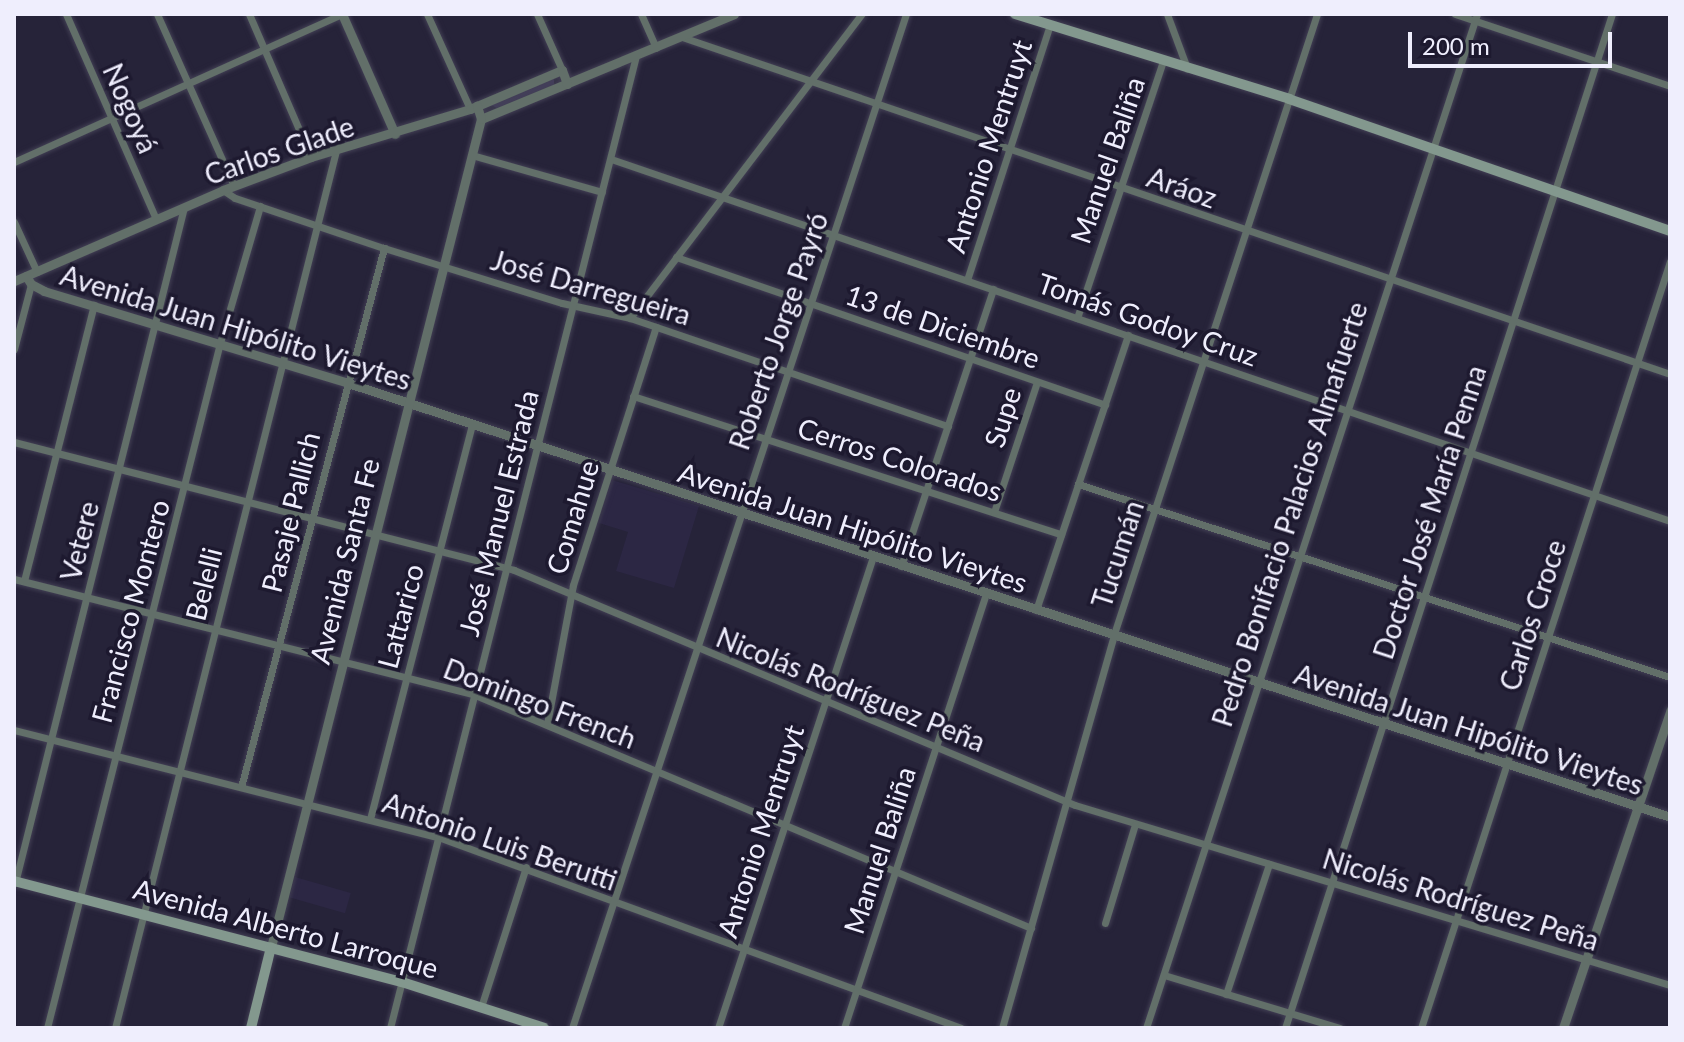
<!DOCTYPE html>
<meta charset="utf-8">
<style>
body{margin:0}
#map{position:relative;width:1684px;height:1042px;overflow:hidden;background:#262339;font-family:Lato,sans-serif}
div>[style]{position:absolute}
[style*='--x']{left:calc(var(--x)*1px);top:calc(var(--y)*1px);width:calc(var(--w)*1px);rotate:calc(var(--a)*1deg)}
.built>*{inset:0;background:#2c2744;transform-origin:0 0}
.green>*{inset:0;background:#443e64}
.roads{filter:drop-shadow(0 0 2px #423f54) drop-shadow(0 0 2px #423f54)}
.minor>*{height:7px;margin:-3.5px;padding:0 3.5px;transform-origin:3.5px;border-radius:3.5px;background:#626f69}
.tertiary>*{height:9px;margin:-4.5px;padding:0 4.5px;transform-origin:4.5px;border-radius:4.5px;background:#626f69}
.secondary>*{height:10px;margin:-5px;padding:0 5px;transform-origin:5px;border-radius:5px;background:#83988e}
span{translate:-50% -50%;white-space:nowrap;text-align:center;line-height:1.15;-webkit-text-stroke:7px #1d192f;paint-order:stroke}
.street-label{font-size:28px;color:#efeefd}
.frame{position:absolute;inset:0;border:16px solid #efeefd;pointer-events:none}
.scale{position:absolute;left:1408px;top:32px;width:204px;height:36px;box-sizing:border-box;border:4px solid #efeefd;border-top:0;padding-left:10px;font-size:24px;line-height:28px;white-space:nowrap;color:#efeefd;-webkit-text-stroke:6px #1d192f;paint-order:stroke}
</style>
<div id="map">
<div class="built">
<i style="clip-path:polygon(612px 480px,699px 506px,674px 588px,616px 571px,628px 532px,599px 523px)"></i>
<i style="left:295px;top:877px;width:58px;height:21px;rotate:16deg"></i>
</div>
<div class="green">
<i style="clip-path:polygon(554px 77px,554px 85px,497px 108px,491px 105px)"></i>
</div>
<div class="roads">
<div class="minor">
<i style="--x:66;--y:14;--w:224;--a:66.3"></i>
<i style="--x:157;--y:14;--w:188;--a:65.9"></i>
<i style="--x:249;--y:14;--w:156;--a:66.6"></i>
<i style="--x:427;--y:14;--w:104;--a:65.6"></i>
<i style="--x:537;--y:14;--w:61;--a:65.9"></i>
<i style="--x:641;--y:14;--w:37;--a:66"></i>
<i style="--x:1167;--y:14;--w:58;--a:69.7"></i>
<i style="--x:1455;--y:14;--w:227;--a:18.5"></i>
<i style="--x:682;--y:37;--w:1044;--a:18.83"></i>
<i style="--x:472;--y:155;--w:135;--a:15.9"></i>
<i style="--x:611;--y:159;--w:1119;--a:18.87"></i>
<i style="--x:14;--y:162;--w:360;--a:-24.3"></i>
<i style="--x:223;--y:190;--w:14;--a:34"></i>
<i style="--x:235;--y:198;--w:157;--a:18.6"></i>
<i style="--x:384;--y:248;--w:186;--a:17.2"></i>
<i style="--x:562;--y:303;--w:70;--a:12.4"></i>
<i style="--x:630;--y:318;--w:336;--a:18.8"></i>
<i style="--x:14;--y:222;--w:55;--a:65.3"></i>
<i style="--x:676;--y:257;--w:454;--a:19"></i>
<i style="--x:967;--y:280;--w:268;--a:-72"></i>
<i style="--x:630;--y:318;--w:382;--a:-52.7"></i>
<i style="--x:1077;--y:318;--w:271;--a:-71.5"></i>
<i style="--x:14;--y:349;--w:67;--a:-75.3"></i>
<i style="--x:633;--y:396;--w:450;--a:17.9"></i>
<i style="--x:14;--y:442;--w:516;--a:14.36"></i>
<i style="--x:514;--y:570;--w:608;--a:22.73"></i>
<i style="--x:1075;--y:805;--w:622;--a:16.83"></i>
<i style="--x:1078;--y:484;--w:623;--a:18.06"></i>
<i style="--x:994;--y:512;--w:137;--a:-71.7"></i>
<i style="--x:901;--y:566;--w:292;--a:-71.6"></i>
<i style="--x:14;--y:579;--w:475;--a:14.1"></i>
<i style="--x:475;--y:695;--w:603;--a:22.74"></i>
<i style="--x:24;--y:581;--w:285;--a:-75.8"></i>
<i style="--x:1036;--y:610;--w:290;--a:-71.5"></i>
<i style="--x:547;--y:724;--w:141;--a:-79.4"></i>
<i style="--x:573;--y:585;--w:271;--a:-72.2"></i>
<i style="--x:14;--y:730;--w:437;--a:14.2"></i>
<i style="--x:438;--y:837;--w:557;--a:20.06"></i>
<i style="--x:241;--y:787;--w:558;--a:-75.14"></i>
<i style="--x:370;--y:819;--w:408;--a:-75.5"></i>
<i style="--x:15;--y:883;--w:697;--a:-75.96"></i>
<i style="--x:1105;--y:923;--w:103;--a:-73.1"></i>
<i style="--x:1164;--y:975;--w:183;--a:16.8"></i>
<i style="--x:1226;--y:994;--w:137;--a:-71.7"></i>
<i style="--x:481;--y:1007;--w:147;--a:-72.2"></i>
<i style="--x:47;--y:1028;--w:707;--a:-75.83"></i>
<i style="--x:220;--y:343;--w:143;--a:-73.7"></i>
<i style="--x:115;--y:1028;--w:904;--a:-75.86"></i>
<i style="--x:390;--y:1028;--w:1003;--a:-75.8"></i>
<i style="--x:572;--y:1028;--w:1068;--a:-71.77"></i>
<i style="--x:718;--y:1028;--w:496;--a:-71.8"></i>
<i style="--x:844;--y:1028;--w:457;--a:-71.9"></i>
<i style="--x:1002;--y:1028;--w:410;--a:-74.1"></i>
<i style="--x:1114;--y:634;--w:652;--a:-71.87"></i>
<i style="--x:1146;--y:1028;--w:1067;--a:-71.92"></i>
<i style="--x:1285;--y:1028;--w:1065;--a:-72.13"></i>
<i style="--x:1421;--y:1028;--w:806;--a:-72.01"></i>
</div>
<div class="tertiary">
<i style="--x:342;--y:14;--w:131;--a:66.2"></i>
<i style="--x:481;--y:119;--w:274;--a:-22.5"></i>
<i style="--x:26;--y:276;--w:9;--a:58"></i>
<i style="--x:31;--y:284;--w:15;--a:28"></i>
<i style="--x:44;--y:291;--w:318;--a:16.8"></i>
<i style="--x:348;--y:383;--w:1391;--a:18.17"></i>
<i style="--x:14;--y:281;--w:228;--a:-23.5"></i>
<i style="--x:223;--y:190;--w:94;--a:-20.6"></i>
<i style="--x:311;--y:157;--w:166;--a:-16.8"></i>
<i style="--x:470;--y:109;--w:100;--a:-23"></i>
<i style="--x:562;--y:70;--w:15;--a:70"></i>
<i style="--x:271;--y:947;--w:854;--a:-75.77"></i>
<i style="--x:481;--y:119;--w:14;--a:-107"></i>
<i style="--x:1563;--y:1028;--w:335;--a:-71.3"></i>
</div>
<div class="secondary">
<i style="--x:1015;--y:14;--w:287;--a:17.2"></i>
<i style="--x:1289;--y:99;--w:403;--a:19.1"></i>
<i style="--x:14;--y:881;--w:401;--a:14.6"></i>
<i style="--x:402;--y:982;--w:149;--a:17.9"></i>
<i style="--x:251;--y:1028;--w:83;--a:-76.1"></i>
</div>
</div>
<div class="street-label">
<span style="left:131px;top:108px;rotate:66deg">Nogoyá</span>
<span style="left:988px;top:146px;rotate:-72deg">Antonio Mentruyt</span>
<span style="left:279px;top:150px;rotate:-19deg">Carlos Glade</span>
<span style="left:1107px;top:160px;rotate:-71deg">Manuel Baliña</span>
<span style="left:1182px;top:187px;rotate:19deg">Aráoz</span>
<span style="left:591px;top:287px;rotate:16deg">José Darregueira</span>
<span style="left:1148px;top:319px;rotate:19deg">Tomás Godoy Cruz</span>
<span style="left:943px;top:326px;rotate:19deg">13 de Diciembre</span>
<span style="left:236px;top:327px;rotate:17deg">Avenida Juan Hipólito Vieytes</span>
<span style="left:778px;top:331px;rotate:-71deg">Roberto Jorge Payró</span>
<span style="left:1002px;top:417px;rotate:-72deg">Supe</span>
<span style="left:900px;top:459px;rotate:18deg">Cerros Colorados</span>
<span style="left:290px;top:512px;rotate:-76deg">Pasaje Pallich</span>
<span style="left:1429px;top:512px;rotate:-72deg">Doctor José María Penna</span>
<span style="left:498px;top:513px;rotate:-76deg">José Manuel Estrada</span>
<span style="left:1289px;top:514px;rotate:-72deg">Pedro Bonifacio Palacios Almafuerte</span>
<span style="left:572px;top:517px;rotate:-73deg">Comahue</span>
<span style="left:853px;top:527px;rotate:18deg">Avenida Juan Hipólito Vieytes</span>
<span style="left:79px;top:541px;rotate:-76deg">Vetere</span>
<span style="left:1117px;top:554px;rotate:-72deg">Tucumán</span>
<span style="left:344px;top:561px;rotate:-76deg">Avenida Santa Fe</span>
<span style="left:203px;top:584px;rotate:-76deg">Belelli</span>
<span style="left:130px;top:611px;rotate:-75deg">Francisco Montero</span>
<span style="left:1532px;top:615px;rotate:-72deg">Carlos Croce</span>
<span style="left:400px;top:616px;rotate:-75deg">Lattarico</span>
<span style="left:851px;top:689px;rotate:22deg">Nicolás Rodríguez Peña</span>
<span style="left:540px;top:703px;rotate:21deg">Domingo French</span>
<span style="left:1469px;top:729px;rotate:18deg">Avenida Juan Hipólito Vieytes</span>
<span style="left:760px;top:831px;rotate:-72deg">Antonio Mentruyt</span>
<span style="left:500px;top:841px;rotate:19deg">Antonio Luis Berutti</span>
<span style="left:879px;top:850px;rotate:-72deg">Manuel Baliña</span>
<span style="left:1461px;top:899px;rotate:17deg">Nicolás Rodríguez Peña</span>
<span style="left:286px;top:928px;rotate:15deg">Avenida Alberto Larroque</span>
</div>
<div class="frame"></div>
<div class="scale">200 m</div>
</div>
